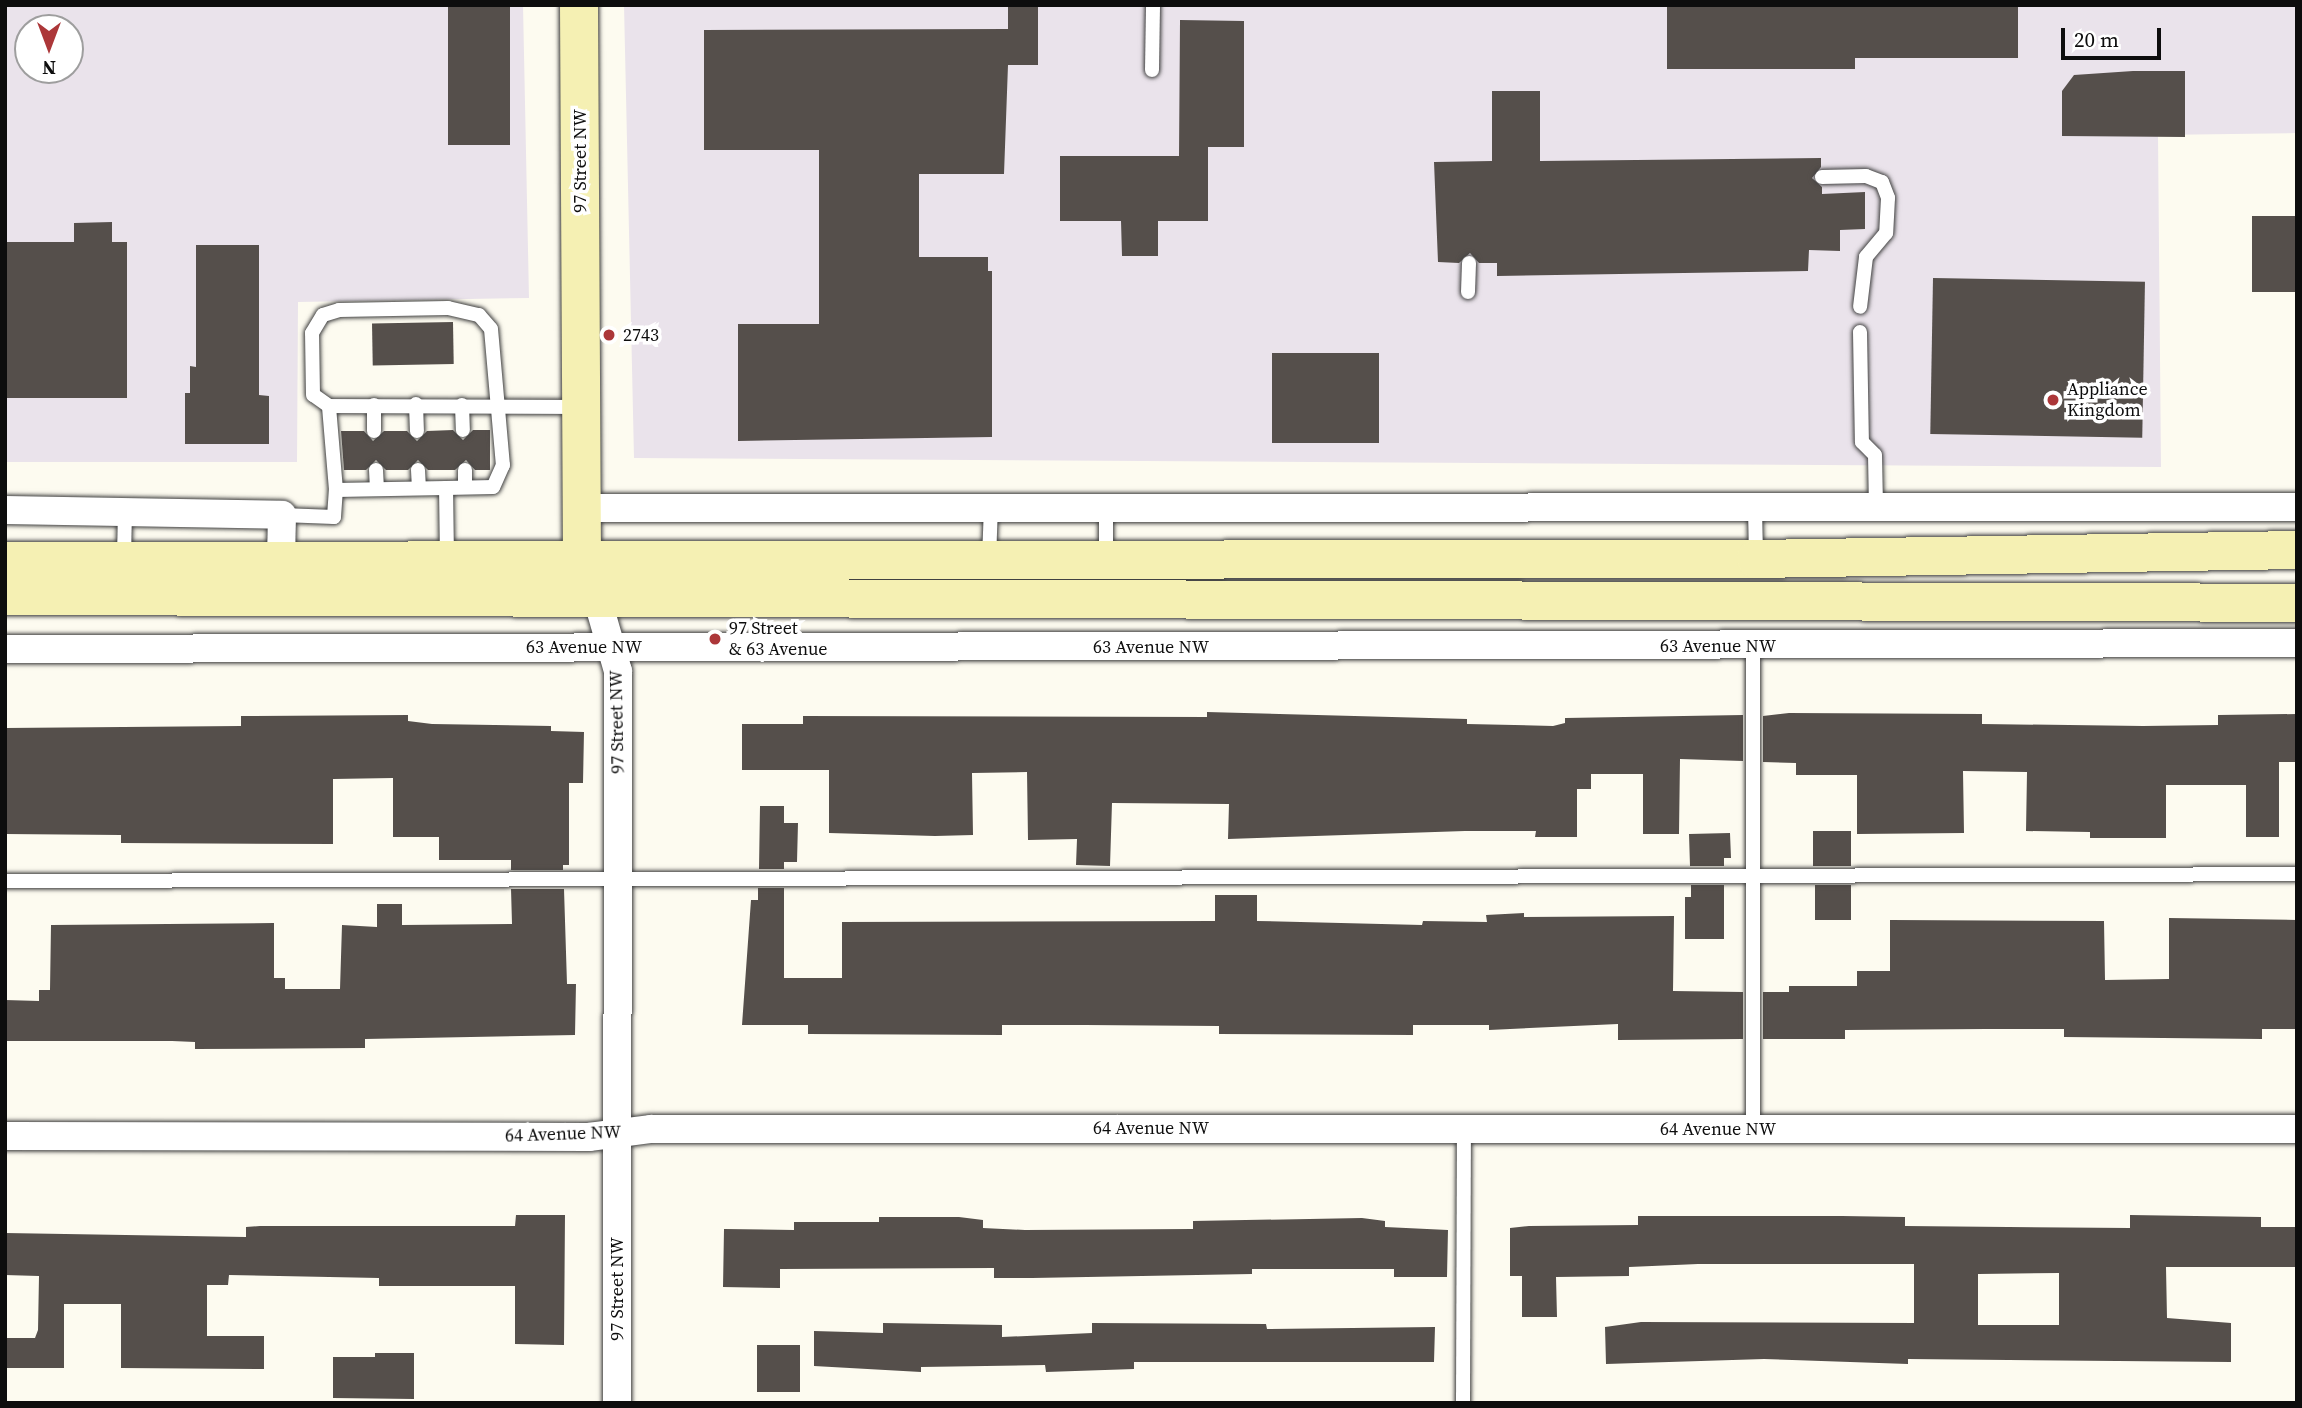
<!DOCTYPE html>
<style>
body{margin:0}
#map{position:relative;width:2302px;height:1408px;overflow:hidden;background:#fdfbf0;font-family:"Source Serif 4",serif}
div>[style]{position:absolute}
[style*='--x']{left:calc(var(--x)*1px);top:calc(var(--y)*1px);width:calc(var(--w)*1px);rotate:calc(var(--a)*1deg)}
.industrial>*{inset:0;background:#eae3eb}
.building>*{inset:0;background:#554f4b;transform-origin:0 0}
.roads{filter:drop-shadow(0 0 2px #404040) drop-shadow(0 0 2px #404040)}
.lane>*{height:14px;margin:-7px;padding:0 7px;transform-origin:7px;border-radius:7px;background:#fff}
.street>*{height:28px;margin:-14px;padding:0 14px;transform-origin:14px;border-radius:14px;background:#fff}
.secondary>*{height:38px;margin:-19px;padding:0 19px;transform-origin:19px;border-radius:19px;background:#f5f0b3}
.dots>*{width:19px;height:19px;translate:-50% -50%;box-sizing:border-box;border:4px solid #fff;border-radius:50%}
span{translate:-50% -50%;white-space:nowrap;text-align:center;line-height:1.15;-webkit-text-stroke:7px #fff;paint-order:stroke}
.street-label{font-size:18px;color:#0d0d0d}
.poi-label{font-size:18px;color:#0d0d0d}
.left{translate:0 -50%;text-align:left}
.frame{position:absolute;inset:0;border:7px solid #0d0d0d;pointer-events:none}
.north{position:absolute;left:14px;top:14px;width:70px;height:70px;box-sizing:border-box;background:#fff;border:2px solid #9e9e9e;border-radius:50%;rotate:180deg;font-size:19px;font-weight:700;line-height:28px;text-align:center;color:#0d0d0d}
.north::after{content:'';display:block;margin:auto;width:24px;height:32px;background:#ac3739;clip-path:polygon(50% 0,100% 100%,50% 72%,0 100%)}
.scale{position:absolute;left:2061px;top:28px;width:100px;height:32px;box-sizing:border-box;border:4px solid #0d0d0d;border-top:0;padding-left:9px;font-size:21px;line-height:24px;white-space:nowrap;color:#0d0d0d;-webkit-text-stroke:5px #fff;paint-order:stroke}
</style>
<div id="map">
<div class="industrial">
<i style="clip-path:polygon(evenodd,5px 5px,523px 5px,529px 298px,298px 302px,297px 462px,5px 462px,5px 5px,28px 28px,70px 28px,70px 70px,28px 70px,28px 28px)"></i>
<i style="clip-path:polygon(624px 5px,2297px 5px,2297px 133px,2158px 135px,2161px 467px,634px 458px)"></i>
</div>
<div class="building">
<i style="left:448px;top:5px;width:62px;height:140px"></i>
<i style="clip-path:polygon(1008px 5px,1038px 5px,1038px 65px,1008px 65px,1004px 174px,919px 174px,919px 257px,988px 257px,988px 271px,992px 271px,992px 437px,738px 441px,738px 324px,819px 324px,819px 150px,704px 150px,704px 30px,1008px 29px)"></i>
<i style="clip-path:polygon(1667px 5px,2018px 5px,2018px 58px,1855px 58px,1855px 69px,1667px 69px)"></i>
<i style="clip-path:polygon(1180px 20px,1244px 21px,1244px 147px,1208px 147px,1208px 221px,1158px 221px,1158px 256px,1122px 256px,1121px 221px,1060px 221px,1060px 156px,1179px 156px)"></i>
<i style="clip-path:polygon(2133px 71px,2185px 71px,2185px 137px,2062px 136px,2062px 91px,2074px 75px)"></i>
<i style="clip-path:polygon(1492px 91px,1540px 91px,1540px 161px,1821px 158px,1821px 167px,1812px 178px,1822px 187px,1822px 194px,1865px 192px,1865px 229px,1840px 230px,1840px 251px,1809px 250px,1808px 271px,1497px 276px,1497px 263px,1479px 263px,1470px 253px,1459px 263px,1438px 262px,1434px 162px,1492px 161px)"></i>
<i style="left:2297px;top:216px;width:76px;height:45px;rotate:90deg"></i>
<i style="clip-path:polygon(112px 222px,112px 242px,127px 242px,127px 398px,5px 398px,5px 242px,74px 242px,74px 223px)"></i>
<i style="clip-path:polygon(196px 245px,259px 245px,259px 395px,269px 396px,269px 444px,185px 444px,185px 393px,190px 393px,190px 366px,196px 367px)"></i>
<i style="left:1933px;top:278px;width:212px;height:156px;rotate:1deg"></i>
<i style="left:453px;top:322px;width:42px;height:81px;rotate:89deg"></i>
<i style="left:1272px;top:353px;width:107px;height:90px"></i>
<i style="clip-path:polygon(453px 430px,463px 440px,473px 430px,490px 430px,490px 470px,475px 470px,466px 460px,455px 470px,428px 470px,418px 460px,408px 470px,386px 470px,376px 460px,366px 470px,344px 470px,341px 431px,364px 431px,373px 441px,384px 431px,407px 431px,417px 441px,427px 431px)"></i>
<i style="clip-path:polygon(1207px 712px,1467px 719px,1467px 724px,1553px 726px,1565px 723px,1565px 718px,1743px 715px,1743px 761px,1680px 759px,1679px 834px,1643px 834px,1643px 774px,1591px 774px,1591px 789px,1577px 789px,1577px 837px,1535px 837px,1536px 831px,1465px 831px,1228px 839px,1229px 804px,1112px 803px,1110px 866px,1076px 865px,1077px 839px,1028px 840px,1027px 772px,972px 773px,973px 835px,935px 836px,829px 833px,829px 770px,742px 770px,742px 724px,803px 724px,803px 716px,1207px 717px)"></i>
<i style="clip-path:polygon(1789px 713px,1982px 714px,1982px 724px,2143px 726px,2218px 725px,2218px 715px,2297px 714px,2297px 762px,2279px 762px,2279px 837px,2246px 837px,2246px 785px,2166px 785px,2166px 838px,2090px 838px,2090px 832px,2026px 831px,2027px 772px,1963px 771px,1964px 833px,1857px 834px,1857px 775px,1796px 775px,1796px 763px,1763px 762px,1763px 716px)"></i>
<i style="clip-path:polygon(408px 715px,408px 721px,432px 724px,551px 726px,551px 731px,584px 732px,583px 783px,569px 783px,569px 865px,563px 865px,563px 870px,511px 870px,511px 860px,439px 860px,439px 837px,393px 837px,393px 778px,333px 779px,333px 844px,121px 843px,121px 835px,5px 834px,5px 728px,241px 726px,241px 716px)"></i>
<i style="clip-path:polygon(760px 806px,784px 806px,784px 823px,798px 823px,797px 862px,784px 862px,784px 869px,759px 869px)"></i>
<i style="left:1813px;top:831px;width:38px;height:35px"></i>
<i style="clip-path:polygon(1730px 833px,1731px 858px,1724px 858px,1724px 866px,1690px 866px,1689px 834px)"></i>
<i style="clip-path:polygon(1691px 885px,1724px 885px,1724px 939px,1685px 939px,1685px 897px,1691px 897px)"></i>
<i style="left:1815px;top:885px;width:36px;height:35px"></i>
<i style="clip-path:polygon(758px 888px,784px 888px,784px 978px,842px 978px,842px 922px,1215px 921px,1215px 895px,1257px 895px,1257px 921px,1422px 925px,1423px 921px,1487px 922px,1486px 915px,1524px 913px,1524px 917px,1674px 916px,1673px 991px,1743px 992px,1743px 1039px,1618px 1040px,1618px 1024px,1489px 1030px,1489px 1025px,1413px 1025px,1413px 1035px,1219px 1034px,1219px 1026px,1085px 1025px,1002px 1025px,1002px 1035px,808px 1034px,808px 1025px,742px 1025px,751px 900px,758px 900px)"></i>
<i style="clip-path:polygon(511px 889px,564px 889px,567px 984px,576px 984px,575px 1035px,365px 1039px,365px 1048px,195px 1049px,195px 1042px,172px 1041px,5px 1041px,5px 1000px,39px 1001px,39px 990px,50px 990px,51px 925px,274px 923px,274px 978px,285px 978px,285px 989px,340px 989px,342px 925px,377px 927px,377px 904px,402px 904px,402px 925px,512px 924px)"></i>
<i style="clip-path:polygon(2169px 918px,2297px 920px,2297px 1029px,2262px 1029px,2262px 1039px,2064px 1037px,2064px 1029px,1986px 1029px,1845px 1030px,1845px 1039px,1763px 1039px,1763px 992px,1789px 992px,1789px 986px,1857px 986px,1857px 971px,1890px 971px,1890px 920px,2104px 921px,2105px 980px,2169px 979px)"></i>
<i style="clip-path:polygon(516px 1215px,565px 1215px,564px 1345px,515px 1344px,515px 1286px,379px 1286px,379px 1278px,229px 1275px,228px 1285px,207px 1285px,207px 1336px,264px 1336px,264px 1369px,121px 1368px,121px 1304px,64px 1304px,64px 1368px,5px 1368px,5px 1338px,35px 1338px,38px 1330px,39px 1276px,5px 1275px,5px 1233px,246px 1237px,246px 1227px,260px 1226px,515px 1226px)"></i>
<i style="clip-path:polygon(evenodd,2130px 1215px,2261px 1217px,2261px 1227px,2297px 1227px,2297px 1267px,2166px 1267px,2167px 1318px,2231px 1323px,2231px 1362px,1908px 1359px,1908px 1364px,1764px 1359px,1606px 1364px,1605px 1327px,1641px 1322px,1914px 1323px,1914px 1264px,1698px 1264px,1629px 1267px,1629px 1276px,1556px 1277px,1557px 1317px,1522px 1317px,1522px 1276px,1510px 1276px,1510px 1228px,1529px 1226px,1638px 1225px,1638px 1216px,1842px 1216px,1905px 1217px,1905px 1226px,2130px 1228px,2130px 1215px,2059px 1273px,2059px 1325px,1978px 1325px,1978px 1274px,2059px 1273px)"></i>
<i style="clip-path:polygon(879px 1217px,959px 1217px,983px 1220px,983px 1228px,1025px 1230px,1193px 1229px,1193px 1221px,1362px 1218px,1385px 1221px,1385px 1227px,1448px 1230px,1447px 1277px,1394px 1277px,1394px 1269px,1252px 1269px,1252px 1274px,1032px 1278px,994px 1278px,994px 1268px,780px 1269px,780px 1288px,723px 1287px,724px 1229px,794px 1230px,794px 1222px,879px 1222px)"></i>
<i style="clip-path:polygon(883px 1323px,1002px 1325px,1002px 1337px,1092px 1333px,1092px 1323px,1266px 1324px,1267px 1329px,1435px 1327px,1434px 1362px,1134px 1362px,1134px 1369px,1046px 1372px,1045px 1365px,921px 1367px,921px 1372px,814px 1366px,814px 1331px,883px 1333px)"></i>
<i style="left:757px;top:1345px;width:43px;height:47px"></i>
<i style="clip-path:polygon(375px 1353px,414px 1353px,414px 1399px,333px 1398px,333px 1357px,375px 1357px)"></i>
</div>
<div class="roads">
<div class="lane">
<i style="--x:1152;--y:70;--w:65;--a:-89.1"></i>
<i style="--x:1822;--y:177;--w:44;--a:-1.3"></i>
<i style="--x:1866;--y:176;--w:17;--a:21"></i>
<i style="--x:1882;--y:182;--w:17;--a:69"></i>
<i style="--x:1888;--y:198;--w:35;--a:93"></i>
<i style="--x:1886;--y:233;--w:31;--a:130"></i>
<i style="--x:1866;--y:257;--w:50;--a:96.8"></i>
<i style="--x:1468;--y:292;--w:29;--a:-88"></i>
<i style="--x:1860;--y:332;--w:110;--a:89"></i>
<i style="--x:1862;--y:442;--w:18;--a:45"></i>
<i style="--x:1875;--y:455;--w:53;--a:88.9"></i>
<i style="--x:416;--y:404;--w:27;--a:88"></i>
<i style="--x:374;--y:405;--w:26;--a:90"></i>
<i style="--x:462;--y:405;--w:25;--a:88"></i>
<i style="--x:329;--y:406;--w:19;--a:-145"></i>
<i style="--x:313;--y:395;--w:62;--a:-90.9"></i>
<i style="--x:312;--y:333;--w:21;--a:-59"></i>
<i style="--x:323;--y:315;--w:17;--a:-17"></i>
<i style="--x:339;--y:310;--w:109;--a:-1.1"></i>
<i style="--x:448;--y:308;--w:32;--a:13"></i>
<i style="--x:479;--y:315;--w:18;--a:49"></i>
<i style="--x:491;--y:329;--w:137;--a:85"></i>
<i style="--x:503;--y:465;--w:24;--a:114"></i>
<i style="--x:493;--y:487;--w:47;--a:178.8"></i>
<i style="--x:376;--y:470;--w:19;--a:87"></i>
<i style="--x:418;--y:470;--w:18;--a:87"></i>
<i style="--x:465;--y:470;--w:17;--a:90"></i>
<i style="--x:1755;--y:508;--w:49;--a:88.8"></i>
<i style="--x:282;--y:515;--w:52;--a:2.2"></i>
<i style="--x:334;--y:517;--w:27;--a:-86"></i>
<i style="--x:124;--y:558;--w:48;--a:-88.8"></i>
<i style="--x:447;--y:558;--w:70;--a:-90.8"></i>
<i style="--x:446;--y:488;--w:110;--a:179"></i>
<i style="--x:336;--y:490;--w:84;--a:-94.8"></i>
<i style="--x:329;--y:406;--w:250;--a:0.2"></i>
<i style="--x:989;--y:559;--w:51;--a:-87.8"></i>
<i style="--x:1106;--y:559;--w:50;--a:-90"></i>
<i style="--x:1753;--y:646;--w:483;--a:90"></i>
<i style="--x:5;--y:881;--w:2292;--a:-0.17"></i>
<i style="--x:1463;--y:1403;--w:275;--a:-89.8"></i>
</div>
<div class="street">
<i style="--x:581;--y:508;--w:1716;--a:-0.03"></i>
<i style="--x:5;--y:510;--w:277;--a:1"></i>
<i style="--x:282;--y:515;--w:44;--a:91.3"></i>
<i style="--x:597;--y:598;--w:76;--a:74"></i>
<i style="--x:618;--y:671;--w:732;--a:90.08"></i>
<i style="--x:5;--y:649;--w:2292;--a:-0.15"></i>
<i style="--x:5;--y:1136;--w:584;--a:0.1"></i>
<i style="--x:589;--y:1137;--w:63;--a:-7.4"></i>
<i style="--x:651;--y:1129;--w:1646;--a:0"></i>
</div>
<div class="secondary">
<i style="--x:579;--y:5;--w:555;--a:89.69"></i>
<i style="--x:582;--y:560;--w:25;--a:69"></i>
<i style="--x:5;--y:561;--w:1751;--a:-0.07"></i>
<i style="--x:1756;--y:559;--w:541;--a:-0.95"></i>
<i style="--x:5;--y:596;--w:2292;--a:0.17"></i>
</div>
</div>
<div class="dots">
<i style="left:609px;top:335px;background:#ac3739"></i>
<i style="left:2053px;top:400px;background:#ac3739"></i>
<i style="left:715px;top:639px;background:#ac3739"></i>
</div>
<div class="street-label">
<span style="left:580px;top:161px;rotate:-90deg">97 Street NW</span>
<span style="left:1718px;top:646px">63 Avenue NW</span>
<span style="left:584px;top:647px">63 Avenue NW</span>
<span style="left:1151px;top:647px">63 Avenue NW</span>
<span style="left:617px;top:722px;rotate:-91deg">97 Street NW</span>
<span style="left:1151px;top:1128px">64 Avenue NW</span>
<span style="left:1718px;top:1129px">64 Avenue NW</span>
<span style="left:563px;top:1134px;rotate:-2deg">64 Avenue NW</span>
<span style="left:617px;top:1289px;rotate:-90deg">97 Street NW</span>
</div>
<div class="poi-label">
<span class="left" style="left:623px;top:335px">2743</span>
<span class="left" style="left:2067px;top:400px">Appliance<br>Kingdom</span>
<span class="left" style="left:729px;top:639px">97 Street<br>&amp; 63 Avenue</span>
</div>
<div class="frame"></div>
<div class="north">N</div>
<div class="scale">20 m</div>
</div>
